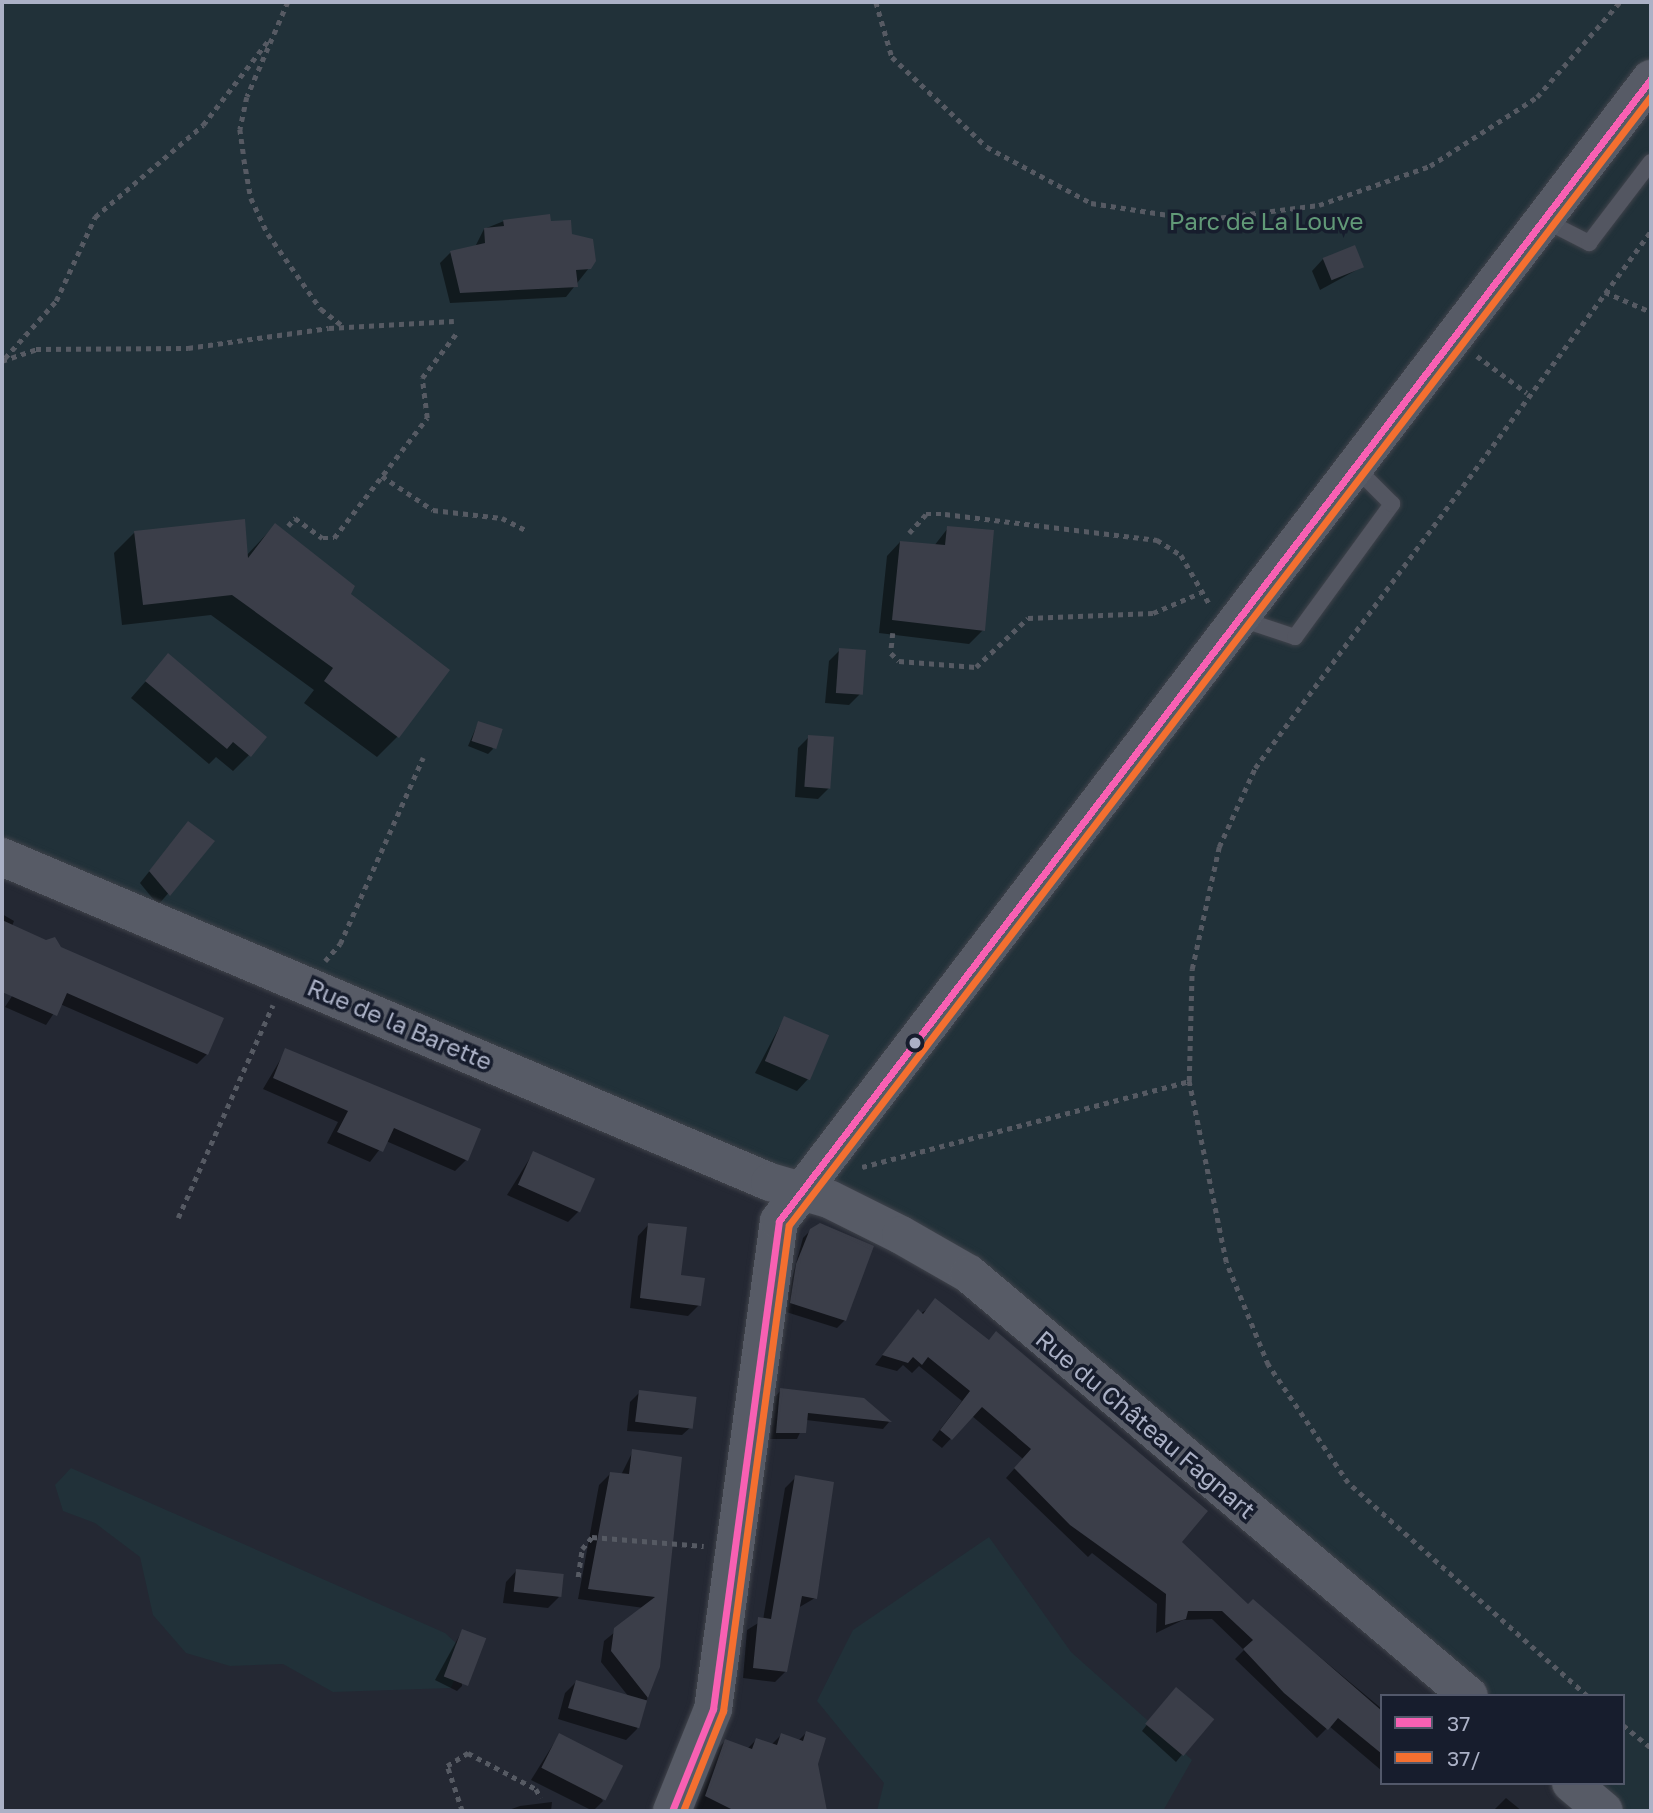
<!DOCTYPE html>
<meta charset="utf-8">
<style>
body{margin:0}
#map{position:relative;width:1653px;height:1813px;overflow:hidden;background:#242833;font-family:"Golos Text",sans-serif}
div>[style]{position:absolute}
[style*='--x']{left:calc(var(--x)*1px);top:calc(var(--y)*1px);width:calc(var(--w)*1px);rotate:calc(var(--a)*1deg)}
.green>*{inset:0;background:#213139}
.shadow>*{inset:0;background:#0007}
.building>*{inset:0;background:#3b3e49;transform-origin:0 0}
.path>*{height:4.5px;margin-top:-2.25px;transform-origin:0;background:repeating-linear-gradient(90deg,#565a63 0 5px,transparent 0 10px)}
.roads{filter:drop-shadow(0 0 2px #40434b) drop-shadow(0 0 2px #40434b)}
.lane>*{height:16px;margin:-8px;padding:0 8px;transform-origin:8px;border-radius:8px;background:#535661}
.secondary>*{height:38px;margin:-19px;padding:0 19px;transform-origin:19px;border-radius:19px;background:#575b66}
.bus-1>*{height:7px;margin:-3.5px;padding:0 3.5px;transform-origin:3.5px;border-radius:3.5px;background:#f860b3}
.bus-2>*{height:7px;margin:-3.5px;padding:0 3.5px;transform-origin:3.5px;border-radius:3.5px;background:#f46f30}
.dots>*{width:19px;height:19px;translate:-50% -50%;box-sizing:border-box;border:4px solid #171d2d;border-radius:50%}
span{translate:-50% -50%;white-space:nowrap;text-align:center;line-height:1.15;-webkit-text-stroke:7px #171d2d;paint-order:stroke}
.park-label{font-size:24px;color:#619977}
.street-label{font-size:24px;color:#abb1c6}
.frame{position:absolute;inset:0;border:4px solid #abb1c6;pointer-events:none}
.legend{position:absolute;left:1380px;top:1694px;width:245px;height:91px;box-sizing:border-box;background:#171d2d;border:2px solid #52586a;margin:0;padding:9px 12px;list-style:none;font-size:21px;color:#abb1c6}
.legend li{display:flex;align-items:center;gap:14px;height:35px}
.legend b{width:35px;border:2px solid #52586a}
</style>
<div id="map">
<div class="green">
<i style="clip-path:polygon(2px 2px,1651px 2px,1651px 1811px,1604px 1811px,1571px 1783px,1623px 1783px,1623px 1696px,1469px 1696px,969px 1274px,2px 854px)"></i>
<i style="clip-path:polygon(71px 1468px,445px 1633px,457px 1644px,459px 1669px,451px 1688px,333px 1692px,283px 1664px,230px 1666px,186px 1653px,153px 1615px,140px 1557px,95px 1523px,63px 1511px,55px 1485px)"></i>
<i style="clip-path:polygon(989px 1537px,1071px 1652px,1192px 1760px,1163px 1811px,877px 1811px,884px 1783px,817px 1701px,853px 1630px)"></i>
</div>
<div class="shadow">
<i style="clip-path:polygon(504px 221px,549px 223px,571px 235px,589px 268px,566px 297px,450px 303px,440px 263px,451px 252px,475px 247px,484px 229px)"></i>
<i style="clip-path:polygon(1323px 259px,1362px 267px,1320px 290px,1312px 271px)"></i>
<i style="clip-path:polygon(275px 525px,348px 595px,398px 736px,377px 757px,304px 703px,314px 690px,211px 615px,122px 625px,114px 553px,134px 533px,246px 556px)"></i>
<i style="clip-path:polygon(948px 528px,983px 630px,969px 644px,879px 633px,887px 556px,900px 542px,934px 546px)"></i>
<i style="clip-path:polygon(840px 650px,860px 694px,849px 705px,825px 703px,829px 661px)"></i>
<i style="clip-path:polygon(168px 656px,249px 755px,233px 771px,216px 757px,209px 764px,131px 698px)"></i>
<i style="clip-path:polygon(478px 723px,493px 749px,488px 754px,468px 746px)"></i>
<i style="clip-path:polygon(809px 737px,829px 788px,818px 799px,795px 797px,798px 748px)"></i>
<i style="clip-path:polygon(188px 823px,213px 842px,158px 905px,140px 883px)"></i>
<i style="clip-path:polygon(2px 914px,14px 921px,12px 926px,60px 948px,207px 1054px,197px 1064px,60px 1004px,46px 1025px,5px 1007px,14px 993px,2px 986px)"></i>
<i style="clip-path:polygon(784px 1018px,808px 1079px,797px 1091px,755px 1073px)"></i>
<i style="clip-path:polygon(286px 1050px,479px 1130px,466px 1160px,455px 1171px,386px 1141px,370px 1162px,327px 1143px,338px 1122px,263px 1089px)"></i>
<i style="clip-path:polygon(533px 1153px,579px 1211px,568px 1222px,507px 1195px)"></i>
<i style="clip-path:polygon(649px 1224px,699px 1305px,688px 1316px,630px 1308px,638px 1236px)"></i>
<i style="clip-path:polygon(811px 1230px,845px 1320px,837px 1328px,783px 1311px,803px 1238px)"></i>
<i style="clip-path:polygon(926px 1310px,1248px 1606px,1253px 1601px,1382px 1709px,1382px 1771px,1329px 1726px,1317px 1738px,1235px 1659px,1244px 1650px,1212px 1619px,1183px 1620px,1156px 1633px,1157px 1604px,1092px 1553px,1088px 1557px,1006px 1478px,1023px 1459px,972px 1416px,942px 1448px,932px 1440px,962px 1401px,919px 1366px,912px 1373px,903px 1365px,897px 1371px,875px 1365px,909px 1321px)"></i>
<i style="clip-path:polygon(781px 1390px,863px 1400px,889px 1422px,883px 1429px,806px 1420px,797px 1439px,770px 1439px,774px 1398px)"></i>
<i style="clip-path:polygon(640px 1392px,692px 1426px,682px 1435px,627px 1431px,630px 1402px)"></i>
<i style="clip-path:polygon(633px 1451px,680px 1458px,658px 1666px,637px 1729px,626px 1740px,558px 1719px,565px 1693px,576px 1682px,629px 1697px,601px 1662px,604px 1641px,644px 1608px,578px 1599px,599px 1485px,610px 1474px,621px 1475px)"></i>
<i style="clip-path:polygon(796px 1477px,815px 1598px,798px 1608px,786px 1671px,775px 1682px,743px 1678px,747px 1630px,763px 1620px,785px 1488px)"></i>
<i style="clip-path:polygon(517px 1570px,559px 1597px,548px 1608px,503px 1603px,506px 1582px)"></i>
<i style="clip-path:polygon(462px 1631px,462px 1686px,457px 1691px,435px 1680px)"></i>
<i style="clip-path:polygon(1171px 1694px,1211px 1719px,1176px 1762px,1142px 1731px)"></i>
<i style="clip-path:polygon(806px 1733px,825px 1811px,694px 1809px,713px 1753px,725px 1741px,747px 1749px,756px 1740px,771px 1745px,781px 1735px,798px 1741px)"></i>
<i style="clip-path:polygon(559px 1735px,603px 1801px,593px 1811px,531px 1780px)"></i>
<i style="clip-path:polygon(1506px 1798px,1522px 1811px,1493px 1811px)"></i>
<i style="clip-path:polygon(552px 1802px,551px 1811px,506px 1811px,520px 1806px)"></i>
</div>
<div class="building">
<i style="clip-path:polygon(550px 214px,551px 221px,571px 220px,572px 234px,593px 239px,596px 261px,591px 269px,576px 270px,578px 287px,460px 293px,450px 251px,485px 243px,484px 228px,504px 226px,503px 220px)"></i>
<i style="left:1355px;top:245px;width:24px;height:35px;rotate:68deg"></i>
<i style="clip-path:polygon(245px 519px,248px 558px,275px 523px,355px 586px,351px 594px,450px 670px,399px 738px,324px 681px,333px 668px,232px 595px,143px 605px,134px 531px)"></i>
<i style="clip-path:polygon(947px 526px,994px 530px,985px 631px,892px 620px,900px 541px,945px 545px)"></i>
<i style="left:839px;top:648px;width:27px;height:45px;rotate:4deg"></i>
<i style="clip-path:polygon(168px 653px,267px 737px,251px 757px,233px 742px,227px 749px,145px 681px)"></i>
<i style="left:478px;top:721px;width:26px;height:21px;rotate:18deg"></i>
<i style="left:808px;top:735px;width:26px;height:52px;rotate:4deg"></i>
<i style="clip-path:polygon(188px 821px,215px 841px,170px 896px,149px 871px)"></i>
<i style="clip-path:polygon(2px 920px,46px 940px,55px 937px,61px 947px,224px 1018px,208px 1055px,67px 993px,57px 1016px,2px 992px)"></i>
<i style="left:784px;top:1016px;width:49px;height:49px;rotate:23deg"></i>
<i style="clip-path:polygon(285px 1048px,481px 1129px,468px 1161px,394px 1128px,383px 1152px,337px 1132px,348px 1111px,273px 1078px)"></i>
<i style="left:533px;top:1151px;width:68px;height:37px;rotate:24deg"></i>
<i style="clip-path:polygon(648px 1223px,687px 1227px,681px 1275px,705px 1278px,701px 1306px,640px 1298px)"></i>
<i style="clip-path:polygon(820px 1223px,874px 1246px,846px 1321px,790px 1303px,796px 1264px,810px 1229px)"></i>
<i style="clip-path:polygon(935px 1298px,989px 1340px,996px 1331px,1208px 1511px,1182px 1542px,1248px 1604px,1253px 1599px,1382px 1711px,1382px 1754px,1338px 1718px,1328px 1730px,1284px 1693px,1243px 1649px,1253px 1640px,1222px 1611px,1188px 1611px,1186px 1619px,1165px 1625px,1166px 1594px,1070px 1525px,1014px 1468px,1031px 1449px,982px 1407px,952px 1440px,940px 1430px,970px 1391px,928px 1357px,922px 1365px,913px 1357px,908px 1363px,882px 1355px,918px 1309px,923px 1314px)"></i>
<i style="clip-path:polygon(780px 1388px,864px 1398px,892px 1422px,808px 1413px,806px 1433px,776px 1433px)"></i>
<i style="left:639px;top:1390px;width:58px;height:32px;rotate:7deg"></i>
<i style="clip-path:polygon(632px 1449px,682px 1457px,660px 1667px,648px 1698px,611px 1651px,614px 1628px,655px 1597px,588px 1589px,610px 1472px,629px 1474px)"></i>
<i style="clip-path:polygon(795px 1475px,834px 1482px,817px 1599px,802px 1596px,787px 1672px,753px 1668px,758px 1617px,771px 1619px)"></i>
<i style="left:516px;top:1569px;width:48px;height:23px;rotate:6deg"></i>
<i style="left:462px;top:1629px;width:26px;height:51px;rotate:21deg"></i>
<i style="left:576px;top:1680px;width:74px;height:29px;rotate:16deg"></i>
<i style="left:1176px;top:1687px;width:50px;height:48px;rotate:40deg"></i>
<i style="clip-path:polygon(806px 1731px,826px 1738px,818px 1764px,827px 1811px,735px 1811px,705px 1796px,725px 1739px,752px 1749px,756px 1738px,777px 1745px,781px 1733px,803px 1741px)"></i>
<i style="left:559px;top:1733px;width:72px;height:39px;rotate:27deg"></i>
</div>
<div class="path">
<i style="--x:288;--y:2;--w:103;--a:113.3"></i>
<i style="--x:247;--y:97;--w:33;--a:102"></i>
<i style="--x:240;--y:129;--w:30;--a:82"></i>
<i style="--x:244;--y:159;--w:40;--a:80"></i>
<i style="--x:251;--y:198;--w:40;--a:65"></i>
<i style="--x:268;--y:234;--w:92;--a:54.8"></i>
<i style="--x:321;--y:309;--w:29;--a:38"></i>
<i style="--x:876;--y:2;--w:57;--a:73.8"></i>
<i style="--x:892;--y:57;--w:131;--a:43.5"></i>
<i style="--x:987;--y:147;--w:118;--a:28.3"></i>
<i style="--x:1091;--y:203;--w:111;--a:8.8"></i>
<i style="--x:1201;--y:220;--w:119;--a:-7.2"></i>
<i style="--x:1319;--y:205;--w:118;--a:-19.4"></i>
<i style="--x:1430;--y:166;--w:127;--a:-32.8"></i>
<i style="--x:1537;--y:97;--w:126;--a:-48.9"></i>
<i style="--x:1605;--y:292;--w:50;--a:23.5"></i>
<i style="--x:1477;--y:356;--w:62;--a:36.5"></i>
<i style="--x:5;--y:358;--w:76;--a:-48.2"></i>
<i style="--x:56;--y:301;--w:93;--a:-65.1"></i>
<i style="--x:95;--y:217;--w:142;--a:-40.4"></i>
<i style="--x:203;--y:125;--w:106;--a:-52.3"></i>
<i style="--x:2;--y:361;--w:36;--a:-19"></i>
<i style="--x:36;--y:349;--w:152;--a:-0.4"></i>
<i style="--x:188;--y:348;--w:142;--a:-8.1"></i>
<i style="--x:329;--y:328;--w:125;--a:-3.2"></i>
<i style="--x:382;--y:476;--w:61;--a:33.7"></i>
<i style="--x:433;--y:510;--w:69;--a:6.6"></i>
<i style="--x:502;--y:518;--w:28;--a:27"></i>
<i style="--x:288;--y:526;--w:11;--a:-49"></i>
<i style="--x:295;--y:518;--w:34;--a:36"></i>
<i style="--x:323;--y:538;--w:11;--a:0"></i>
<i style="--x:334;--y:538;--w:152;--a:-52.2"></i>
<i style="--x:427;--y:418;--w:40;--a:-97.1"></i>
<i style="--x:422;--y:378;--w:56;--a:-52.3"></i>
<i style="--x:909;--y:533;--w:25;--a:-48"></i>
<i style="--x:926;--y:514;--w:19;--a:0"></i>
<i style="--x:945;--y:514;--w:214;--a:7"></i>
<i style="--x:1157;--y:540;--w:28;--a:32"></i>
<i style="--x:1181;--y:555;--w:58;--a:59.9"></i>
<i style="--x:893;--y:633;--w:20;--a:96"></i>
<i style="--x:891;--y:653;--w:11;--a:45"></i>
<i style="--x:899;--y:661;--w:77;--a:4.5"></i>
<i style="--x:976;--y:667;--w:71;--a:-43.3"></i>
<i style="--x:1028;--y:618;--w:125;--a:-2.3"></i>
<i style="--x:1153;--y:613;--w:51;--a:-23.1"></i>
<i style="--x:325;--y:961;--w:23;--a:-49"></i>
<i style="--x:340;--y:944;--w:204;--a:-66"></i>
<i style="--x:862;--y:1167;--w:338;--a:-14.7"></i>
<i style="--x:178;--y:1218;--w:233;--a:-66"></i>
<i style="--x:578;--y:1577;--w:28;--a:-82"></i>
<i style="--x:582;--y:1549;--w:16;--a:-50"></i>
<i style="--x:592;--y:1537;--w:112;--a:4.6"></i>
<i style="--x:1587;--y:1696;--w:320;--a:-138.3"></i>
<i style="--x:1348;--y:1483;--w:143;--a:-124.1"></i>
<i style="--x:1268;--y:1365;--w:111;--a:-112.2"></i>
<i style="--x:1226;--y:1262;--w:185;--a:-101.6"></i>
<i style="--x:1189;--y:1081;--w:112;--a:-88.5"></i>
<i style="--x:1192;--y:969;--w:125;--a:-77.5"></i>
<i style="--x:1219;--y:847;--w:87;--a:-65.5"></i>
<i style="--x:1255;--y:768;--w:667;--a:-53.59"></i>
<i style="--x:1623;--y:1725;--w:36;--a:39"></i>
<i style="--x:462;--y:1811;--w:47;--a:-108.4"></i>
<i style="--x:447;--y:1766;--w:25;--a:-32"></i>
<i style="--x:468;--y:1753;--w:77;--a:27.9"></i>
<i style="--x:536;--y:1789;--w:10;--a:61"></i>
</div>
<div class="roads">
<div class="lane">
<i style="--x:1544;--y:220;--w:51;--a:27.1"></i>
<i style="--x:1589;--y:243;--w:102;--a:-52.6"></i>
<i style="--x:1241;--y:619;--w:57;--a:18.4"></i>
<i style="--x:1295;--y:637;--w:165;--a:-53.9"></i>
<i style="--x:1392;--y:504;--w:52;--a:-135"></i>
</div>
<div class="secondary">
<i style="--x:2;--y:857;--w:834;--a:22.94"></i>
<i style="--x:770;--y:1182;--w:61;--a:16.1"></i>
<i style="--x:829;--y:1199;--w:80;--a:26.6"></i>
<i style="--x:901;--y:1235;--w:78;--a:29.8"></i>
<i style="--x:969;--y:1274;--w:654;--a:40.16"></i>
<i style="--x:1571;--y:1783;--w:43;--a:40.3"></i>
<i style="--x:672;--y:1811;--w:110;--a:-68.1"></i>
<i style="--x:713;--y:1709;--w:492;--a:-82.3"></i>
<i style="--x:779;--y:1221;--w:1437;--a:-52.64"></i>
</div>
</div>
<div class="bus-1">
<i style="--x:672;--y:1811;--w:110;--a:-68.1"></i>
<i style="--x:713;--y:1709;--w:492;--a:-82.3"></i>
<i style="--x:779;--y:1221;--w:1437;--a:-52.64"></i>
</div>
<div class="bus-2">
<i style="--x:683;--y:1811;--w:108;--a:-68.2"></i>
<i style="--x:723;--y:1711;--w:490;--a:-82.3"></i>
<i style="--x:789;--y:1225;--w:1420;--a:-52.64"></i>
</div>
<div class="dots">
<i style="left:915px;top:1043px;background:#abb1c6"></i>
</div>
<div class="park-label">
<span style="left:1266px;top:221px">Parc de La Louve</span>
</div>
<div class="street-label">
<span style="left:400px;top:1024px;rotate:23deg">Rue de la Barette</span>
<span style="left:1146px;top:1424px;rotate:40deg">Rue du Château Fagnart</span>
</div>
<div class="frame"></div>
<ul class="legend">
<li><b style="height:9px;background:#f860b3"></b>37</li>
<li><b style="height:9px;background:#f46f30"></b>37/</li>
</ul>
</div>
